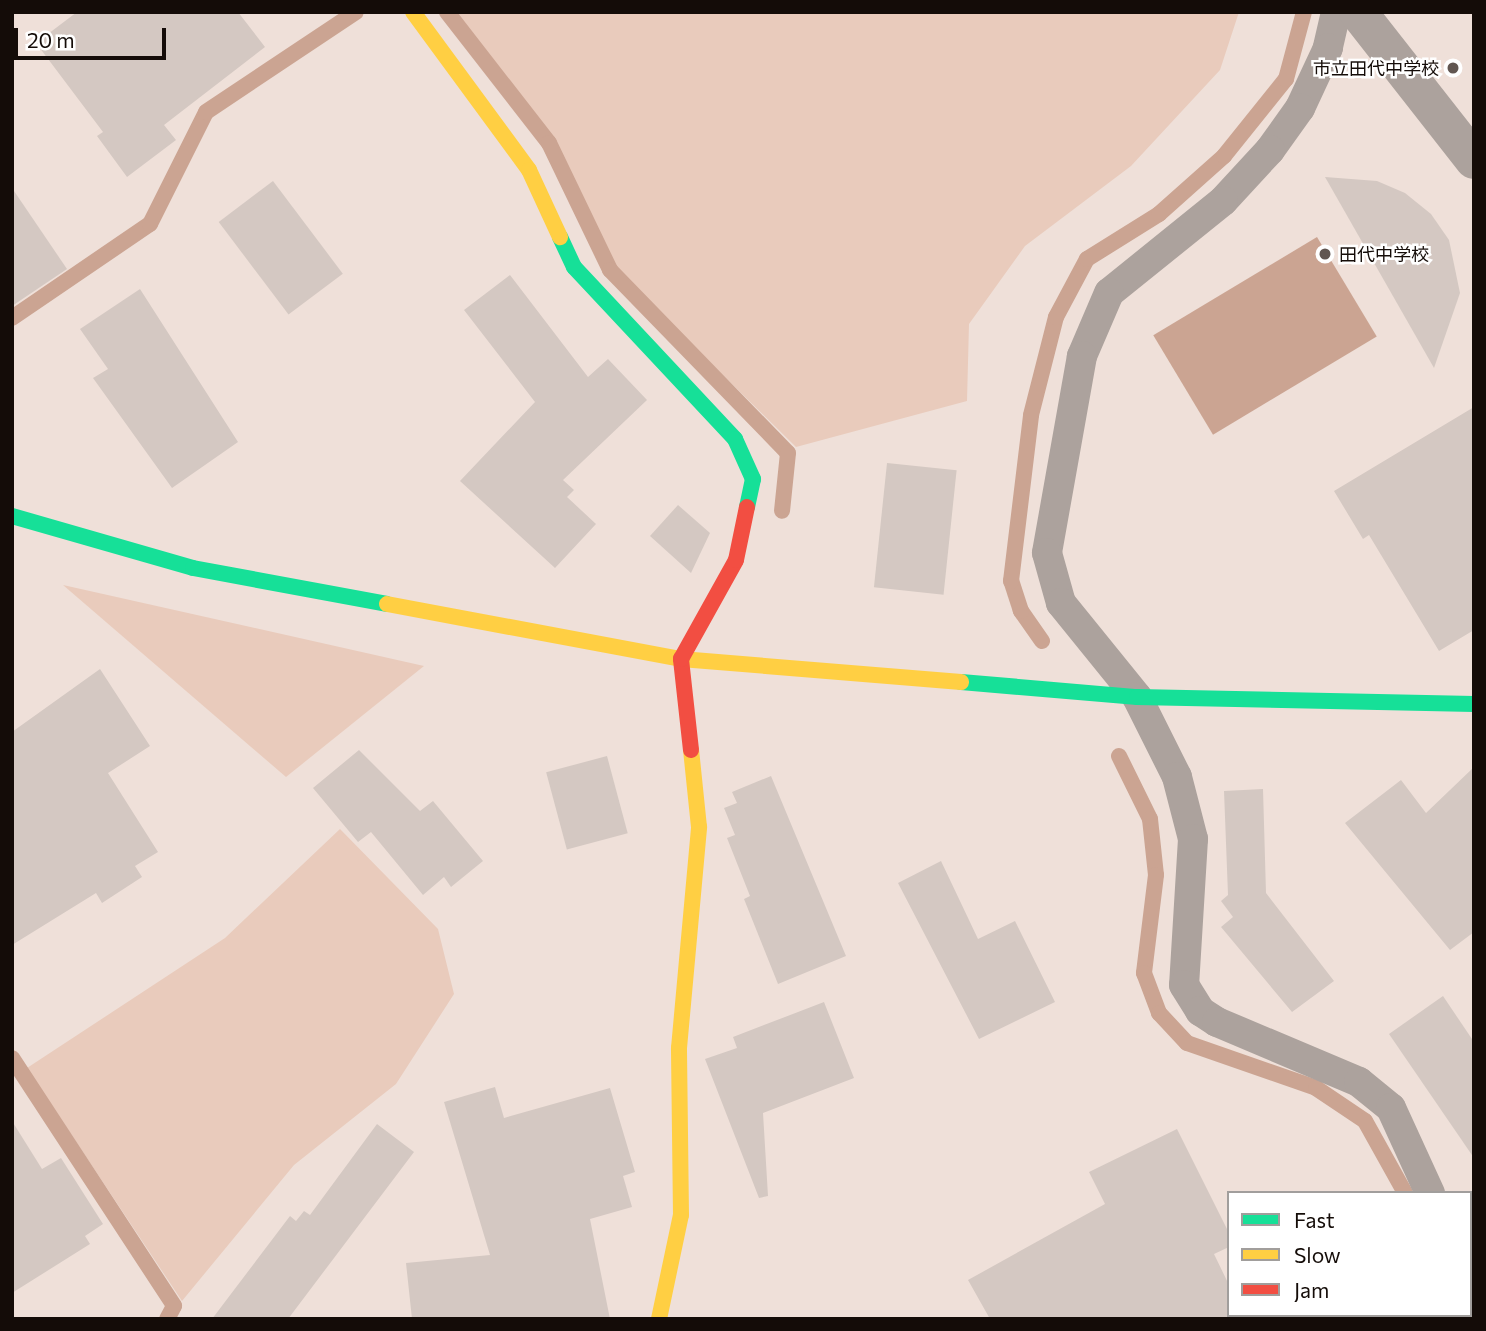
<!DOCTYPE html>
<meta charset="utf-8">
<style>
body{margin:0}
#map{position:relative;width:1486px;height:1331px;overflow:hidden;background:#efe0d9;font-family:Commissioner,"Noto Sans JP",sans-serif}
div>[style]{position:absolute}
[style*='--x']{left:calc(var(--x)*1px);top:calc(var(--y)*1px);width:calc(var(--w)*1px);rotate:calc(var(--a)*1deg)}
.green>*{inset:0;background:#e9cbbc}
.water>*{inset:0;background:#cba492;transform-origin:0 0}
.stream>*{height:16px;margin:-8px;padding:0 8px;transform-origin:8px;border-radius:8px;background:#cba492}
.building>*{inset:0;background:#d4c8c2;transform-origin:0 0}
.lane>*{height:30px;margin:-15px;padding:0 15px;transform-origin:15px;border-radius:15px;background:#aca29d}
.street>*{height:38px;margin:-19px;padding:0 19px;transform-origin:19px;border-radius:19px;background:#aca29d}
.fast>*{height:16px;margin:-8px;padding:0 8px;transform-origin:8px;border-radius:8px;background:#16e098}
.slow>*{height:16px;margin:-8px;padding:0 8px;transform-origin:8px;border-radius:8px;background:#ffcf43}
.jam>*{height:16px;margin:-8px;padding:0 8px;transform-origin:8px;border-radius:8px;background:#f24e42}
.dots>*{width:19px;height:19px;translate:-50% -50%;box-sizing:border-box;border:4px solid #fff;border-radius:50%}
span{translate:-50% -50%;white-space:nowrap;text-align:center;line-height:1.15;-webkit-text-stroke:5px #fff;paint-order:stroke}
.poi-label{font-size:18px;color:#140c08}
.right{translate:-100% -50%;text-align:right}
.left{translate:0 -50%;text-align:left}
.frame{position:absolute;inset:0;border:14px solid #140c08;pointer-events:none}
.legend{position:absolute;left:1227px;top:1191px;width:245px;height:126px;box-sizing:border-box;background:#fff;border:2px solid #a19e9c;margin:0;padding:9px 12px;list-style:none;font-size:21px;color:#140c08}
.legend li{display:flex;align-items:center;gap:14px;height:35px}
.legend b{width:35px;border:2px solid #a19e9c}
.scale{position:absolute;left:14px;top:28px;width:152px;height:32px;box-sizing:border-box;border:4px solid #140c08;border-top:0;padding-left:9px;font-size:21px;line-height:24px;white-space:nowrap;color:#140c08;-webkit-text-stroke:5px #fff;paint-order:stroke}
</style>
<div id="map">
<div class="green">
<i style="clip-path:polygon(455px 12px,1239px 12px,1220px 70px,1131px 166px,1025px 246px,969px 324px,967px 401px,796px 447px,618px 272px,554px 149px)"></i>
<i style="clip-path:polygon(63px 585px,424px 666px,286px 777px)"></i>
<i style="clip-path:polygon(340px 829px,438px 929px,454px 994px,396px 1084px,294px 1165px,182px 1301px,27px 1068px,225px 938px)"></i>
</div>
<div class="water">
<i style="left:1317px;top:237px;width:116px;height:191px;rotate:59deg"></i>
</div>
<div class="stream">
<i style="--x:447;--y:12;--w:166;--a:52.1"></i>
<i style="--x:549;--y:143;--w:141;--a:64.3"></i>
<i style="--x:610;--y:270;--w:255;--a:45.8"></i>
<i style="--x:788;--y:453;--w:58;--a:95.9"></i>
<i style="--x:12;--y:318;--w:167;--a:-34.3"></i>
<i style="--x:150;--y:224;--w:125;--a:-63.4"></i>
<i style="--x:206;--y:112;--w:180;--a:-33.7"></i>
<i style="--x:1042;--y:641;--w:37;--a:-125"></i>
<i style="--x:1021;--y:611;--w:32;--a:-108"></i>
<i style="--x:1011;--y:581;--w:167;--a:-83.1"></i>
<i style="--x:1031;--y:415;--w:101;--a:-75.7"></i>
<i style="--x:1056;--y:317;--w:66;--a:-61.9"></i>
<i style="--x:1087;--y:259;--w:85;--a:-32"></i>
<i style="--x:1159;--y:214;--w:87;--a:-41.7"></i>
<i style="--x:1224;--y:156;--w:99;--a:-51.2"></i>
<i style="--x:1286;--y:79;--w:69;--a:-75"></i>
<i style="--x:1119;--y:756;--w:70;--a:63.8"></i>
<i style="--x:1150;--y:819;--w:56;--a:83.9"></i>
<i style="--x:1156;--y:875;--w:99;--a:97"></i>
<i style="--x:1144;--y:973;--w:43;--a:69.4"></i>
<i style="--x:1159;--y:1013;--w:41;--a:47"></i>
<i style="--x:1187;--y:1043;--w:137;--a:19.2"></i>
<i style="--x:1316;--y:1088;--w:59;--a:34"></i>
<i style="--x:1365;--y:1121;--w:82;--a:60.9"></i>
<i style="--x:12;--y:1058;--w:296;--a:56.8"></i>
<i style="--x:174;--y:1306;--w:15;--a:118"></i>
<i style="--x:1406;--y:1319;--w:4;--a:-76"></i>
</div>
<div class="building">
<i style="clip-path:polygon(77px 12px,238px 12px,265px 47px,164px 125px,176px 140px,127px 177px,97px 136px,103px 132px,36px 43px)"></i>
<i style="clip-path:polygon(1325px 177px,1377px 181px,1405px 193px,1431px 214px,1449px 240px,1460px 293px,1434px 368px)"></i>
<i style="left:273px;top:181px;width:116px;height:68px;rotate:53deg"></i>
<i style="clip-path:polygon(12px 188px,67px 269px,12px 306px)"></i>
<i style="clip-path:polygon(510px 275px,588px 377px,608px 359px,647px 400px,563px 480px,574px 490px,567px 497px,596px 524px,555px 568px,460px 481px,535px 402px,464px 310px)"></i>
<i style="clip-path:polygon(140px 289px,238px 442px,172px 488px,93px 378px,108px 369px,80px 329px)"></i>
<i style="clip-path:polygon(1474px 407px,1474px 630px,1439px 651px,1369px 535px,1363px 539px,1334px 491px)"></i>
<i style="left:887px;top:463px;width:70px;height:125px;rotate:6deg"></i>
<i style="clip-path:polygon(678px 505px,710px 533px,691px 573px,650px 536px)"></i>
<i style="clip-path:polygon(100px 669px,150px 746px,108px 773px,158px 852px,135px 866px,142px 877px,102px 903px,96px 893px,12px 945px,12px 732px)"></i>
<i style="clip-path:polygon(359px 750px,420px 811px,433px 801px,483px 861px,451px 887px,444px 877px,423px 895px,371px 832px,358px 842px,313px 788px)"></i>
<i style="left:607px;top:756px;width:80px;height:63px;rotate:75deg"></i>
<i style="clip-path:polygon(1474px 767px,1474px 932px,1450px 950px,1345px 823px,1401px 780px,1426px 813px)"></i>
<i style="clip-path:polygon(771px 776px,846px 956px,778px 984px,744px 899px,750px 896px,727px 838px,735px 835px,724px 808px,737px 803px,732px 792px)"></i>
<i style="clip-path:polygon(1263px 789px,1266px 893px,1334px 981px,1292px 1012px,1221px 927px,1233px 917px,1221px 901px,1228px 895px,1224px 791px)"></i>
<i style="clip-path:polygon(941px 861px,978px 939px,1015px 921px,1055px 1002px,979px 1039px,898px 883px)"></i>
<i style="clip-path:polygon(1443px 996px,1474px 1042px,1474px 1158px,1389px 1034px)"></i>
<i style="clip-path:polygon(824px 1002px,854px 1078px,763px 1113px,768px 1196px,759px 1198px,705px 1059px,737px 1048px,733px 1037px)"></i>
<i style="clip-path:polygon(495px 1087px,504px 1118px,610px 1088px,635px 1172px,623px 1176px,632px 1207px,590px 1219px,610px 1319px,412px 1319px,406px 1263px,490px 1255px,444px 1102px)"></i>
<i style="clip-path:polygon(12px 1121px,42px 1169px,61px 1158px,103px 1224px,85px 1236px,90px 1244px,12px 1293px)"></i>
<i style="clip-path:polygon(377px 1124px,414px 1152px,288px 1319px,212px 1319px,290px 1216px,296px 1221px,304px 1211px,310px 1215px)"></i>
<i style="clip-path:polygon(1177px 1129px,1229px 1233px,1229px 1247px,1214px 1254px,1229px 1285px,1229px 1319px,990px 1319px,968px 1280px,1105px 1204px,1089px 1172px)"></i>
</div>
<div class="lane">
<i style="--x:1336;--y:12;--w:37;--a:103"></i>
<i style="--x:1328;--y:48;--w:66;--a:115"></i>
<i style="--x:1300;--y:108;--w:52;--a:125.5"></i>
<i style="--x:1270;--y:150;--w:69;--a:132.7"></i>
<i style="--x:1223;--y:201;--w:146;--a:141.1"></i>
<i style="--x:1109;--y:293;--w:69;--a:113.2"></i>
<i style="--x:1082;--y:356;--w:200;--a:100.1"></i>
<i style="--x:1047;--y:553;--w:52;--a:74.4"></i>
<i style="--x:1061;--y:603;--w:121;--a:51"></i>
<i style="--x:1137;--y:697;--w:89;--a:63.4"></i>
<i style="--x:1177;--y:777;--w:64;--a:75.5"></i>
<i style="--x:1193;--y:839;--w:146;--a:93.5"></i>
<i style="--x:1184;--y:985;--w:31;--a:58"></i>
<i style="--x:1200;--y:1011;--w:20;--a:33"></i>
<i style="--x:1217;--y:1022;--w:154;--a:22.9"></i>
<i style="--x:1359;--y:1082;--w:41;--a:39.1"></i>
<i style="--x:1391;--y:1108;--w:94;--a:65.4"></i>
</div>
<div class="street">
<i style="--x:1358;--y:12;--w:188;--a:51.9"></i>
<i style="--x:1470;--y:1274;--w:4;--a:-14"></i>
<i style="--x:1369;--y:1319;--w:8;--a:-30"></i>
</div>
<div class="fast">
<i style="--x:560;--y:237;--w:33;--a:65"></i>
<i style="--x:574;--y:267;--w:236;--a:46.9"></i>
<i style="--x:735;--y:439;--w:44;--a:65.8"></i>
<i style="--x:753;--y:479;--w:29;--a:102"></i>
<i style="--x:12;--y:516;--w:188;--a:16"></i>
<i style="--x:193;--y:568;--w:197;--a:10.5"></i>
<i style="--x:961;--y:682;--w:177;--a:4.9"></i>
<i style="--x:1137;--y:697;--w:337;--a:1.2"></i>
</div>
<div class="slow">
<i style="--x:413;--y:12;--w:196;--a:53.7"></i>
<i style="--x:529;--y:170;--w:74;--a:65.2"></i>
<i style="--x:387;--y:604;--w:299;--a:10.6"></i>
<i style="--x:681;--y:659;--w:281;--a:4.7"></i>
<i style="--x:659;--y:1319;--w:106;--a:-78.1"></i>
<i style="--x:681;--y:1215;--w:167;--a:-90.7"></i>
<i style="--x:679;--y:1048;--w:222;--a:-84.8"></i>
<i style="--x:699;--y:827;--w:77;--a:-95.9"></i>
</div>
<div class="jam">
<i style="--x:691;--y:750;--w:92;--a:-96.3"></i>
<i style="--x:681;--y:659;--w:113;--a:-60.9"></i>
<i style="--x:736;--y:560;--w:54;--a:-78.3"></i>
</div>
<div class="dots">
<i style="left:1453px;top:68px;background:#615651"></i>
<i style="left:1325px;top:254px;background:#615651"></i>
</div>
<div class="poi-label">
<span class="right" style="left:1439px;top:68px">市立田代中学校</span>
<span class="left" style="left:1339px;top:254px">田代中学校</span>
</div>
<div class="frame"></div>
<ul class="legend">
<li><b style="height:9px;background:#16e098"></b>Fast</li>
<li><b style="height:9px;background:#ffcf43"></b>Slow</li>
<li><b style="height:9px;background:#f24e42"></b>Jam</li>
</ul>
<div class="scale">20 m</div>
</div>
